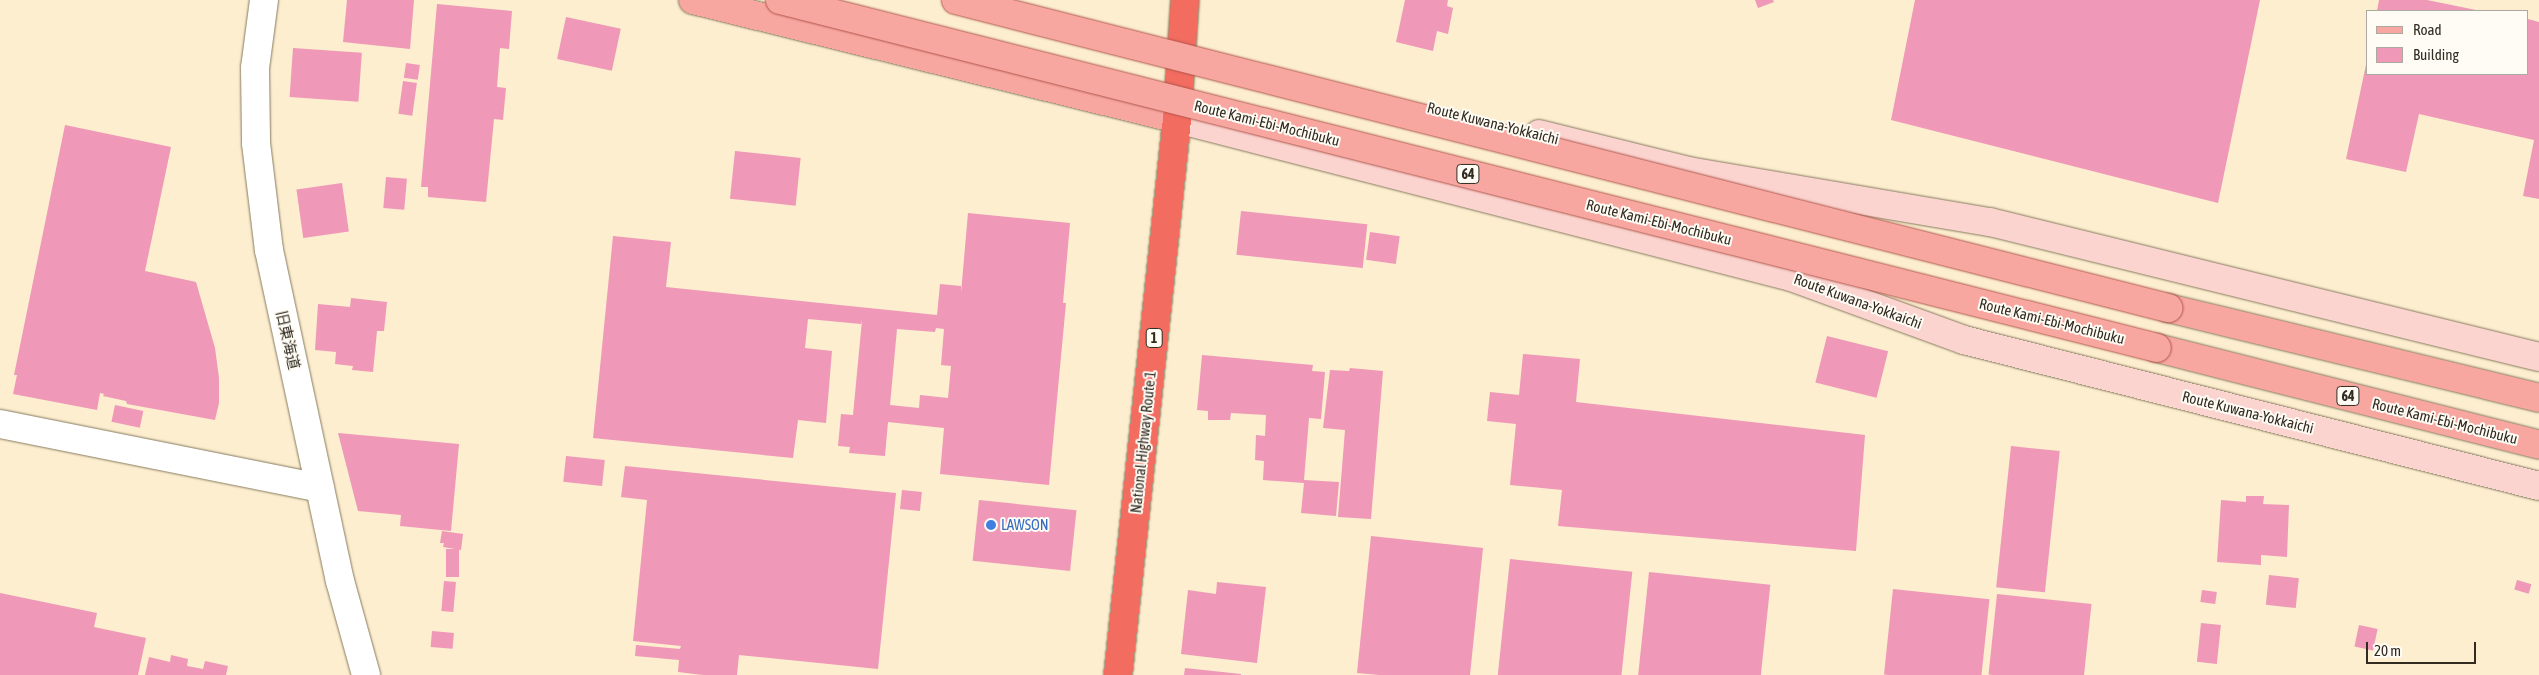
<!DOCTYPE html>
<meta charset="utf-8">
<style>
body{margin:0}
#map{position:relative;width:2539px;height:675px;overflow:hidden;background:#fceecf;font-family:"Asap Condensed","Noto Sans JP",sans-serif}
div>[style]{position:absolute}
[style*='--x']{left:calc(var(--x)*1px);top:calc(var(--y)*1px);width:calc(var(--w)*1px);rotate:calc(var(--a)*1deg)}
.building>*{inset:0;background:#ef98b7;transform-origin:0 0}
.roads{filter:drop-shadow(0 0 1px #877a5f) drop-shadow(0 0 1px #877a5f)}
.street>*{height:28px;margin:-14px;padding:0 14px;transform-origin:14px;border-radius:14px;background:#fff}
.secondary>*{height:28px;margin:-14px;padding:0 14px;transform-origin:14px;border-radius:14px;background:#fbd3cf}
.primary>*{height:28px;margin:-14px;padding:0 14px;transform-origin:14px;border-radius:14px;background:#f8a7a0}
.highway>*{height:28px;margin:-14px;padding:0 14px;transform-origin:14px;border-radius:14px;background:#f36c60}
.bridges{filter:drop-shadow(0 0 1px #af554a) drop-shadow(0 0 1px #af554a)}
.primary-bridge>*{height:28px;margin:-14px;padding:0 14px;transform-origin:14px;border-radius:14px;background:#f8a7a0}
.dots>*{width:14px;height:14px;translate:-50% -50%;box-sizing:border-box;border:2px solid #fffcf6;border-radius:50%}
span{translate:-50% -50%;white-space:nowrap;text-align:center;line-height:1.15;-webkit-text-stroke:4px #fffcf6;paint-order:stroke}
.shield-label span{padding:1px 4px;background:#fffcf6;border:1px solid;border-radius:4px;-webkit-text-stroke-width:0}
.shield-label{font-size:14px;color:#312b20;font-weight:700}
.street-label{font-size:15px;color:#312b20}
.shop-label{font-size:15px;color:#366cbe}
.left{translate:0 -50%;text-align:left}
.legend{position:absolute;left:2366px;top:10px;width:162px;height:65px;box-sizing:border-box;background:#fffcf6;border:1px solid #ada8a0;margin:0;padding:6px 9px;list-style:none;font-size:15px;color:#312b20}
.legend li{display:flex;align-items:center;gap:10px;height:25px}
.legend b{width:25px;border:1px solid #ada8a0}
.scale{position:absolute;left:2366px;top:642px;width:110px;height:22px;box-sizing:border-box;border:2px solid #312b20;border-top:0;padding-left:6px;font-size:15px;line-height:18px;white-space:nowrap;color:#312b20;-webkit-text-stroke:4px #fffcf6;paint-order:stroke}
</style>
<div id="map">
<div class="building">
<i style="clip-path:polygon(347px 0,414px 0,410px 49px,343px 42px)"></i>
<i style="clip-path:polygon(1405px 0,1448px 0,1447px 6px,1453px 8px,1448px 34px,1437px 31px,1433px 51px,1396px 42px)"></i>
<i style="clip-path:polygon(1755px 0,1773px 0,1774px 2px,1758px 8px)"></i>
<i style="clip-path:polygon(1915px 0,2260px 0,2218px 203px,1891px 120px)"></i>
<i style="clip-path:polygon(2379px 0,2427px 0,2481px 11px,2377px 11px)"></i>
<i style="clip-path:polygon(437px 4px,512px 11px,509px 49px,500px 48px,497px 87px,506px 88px,503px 120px,494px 119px,486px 202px,428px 197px,428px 187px,421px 187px)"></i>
<i style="left:566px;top:17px;width:56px;height:43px;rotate:12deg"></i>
<i style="clip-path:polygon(2528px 19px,2539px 22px,2539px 199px,2523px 196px,2534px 140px,2419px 114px,2406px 172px,2346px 159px,2367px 60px,2368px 74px,2528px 74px)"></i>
<i style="left:293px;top:48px;width:69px;height:49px;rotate:4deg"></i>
<i style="left:406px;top:63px;width:14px;height:15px;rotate:8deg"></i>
<i style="left:403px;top:81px;width:14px;height:33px;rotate:8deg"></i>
<i style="clip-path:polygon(65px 125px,171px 147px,145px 271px,196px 282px,215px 348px,219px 378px,219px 403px,215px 420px,127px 404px,126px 401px,103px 396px,104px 394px,100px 393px,97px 410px,13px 394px,17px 375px,14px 375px)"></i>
<i style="left:735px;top:151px;width:66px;height:48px;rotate:6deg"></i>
<i style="left:386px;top:177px;width:21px;height:31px;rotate:5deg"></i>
<i style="left:342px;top:183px;width:49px;height:46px;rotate:82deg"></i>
<i style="left:1241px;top:211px;width:127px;height:44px;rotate:6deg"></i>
<i style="clip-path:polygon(evenodd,968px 213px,1070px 223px,1063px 303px,1066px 303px,1049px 485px,940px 474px,944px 428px,888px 422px,885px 456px,849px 453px,850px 447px,838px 446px,841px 414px,853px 415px,862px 320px,861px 324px,808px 319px,805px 348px,832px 351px,826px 423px,798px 420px,793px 458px,593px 438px,613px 236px,671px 242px,666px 287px,937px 315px,940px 284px,961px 286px,961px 293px,968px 213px,936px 328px,944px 329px,941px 365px,951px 366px,948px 398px,920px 395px,919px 408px,890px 405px,897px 329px,935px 332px,936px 328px)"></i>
<i style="left:1370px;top:232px;width:30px;height:28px;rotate:8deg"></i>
<i style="clip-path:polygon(351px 298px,387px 302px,384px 331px,377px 331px,373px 372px,352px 370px,353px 366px,335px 364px,336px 352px,315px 350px,318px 304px,350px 307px)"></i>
<i style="left:1827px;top:336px;width:63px;height:48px;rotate:14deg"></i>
<i style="clip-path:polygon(1523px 354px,1580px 359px,1576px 402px,1865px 435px,1856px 551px,1558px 526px,1562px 490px,1510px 485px,1516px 424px,1487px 421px,1490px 392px,1519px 395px)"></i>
<i style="clip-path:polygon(1202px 355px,1313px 365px,1312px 371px,1325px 372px,1321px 419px,1309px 418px,1304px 480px,1339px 482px,1336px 516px,1301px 513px,1304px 483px,1263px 480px,1264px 461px,1255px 460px,1256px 435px,1265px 436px,1266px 415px,1231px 413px,1230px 420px,1208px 420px,1208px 411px,1197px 410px)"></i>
<i style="clip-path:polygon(1350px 368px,1383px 371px,1371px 519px,1338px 517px,1345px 430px,1323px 428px,1330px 370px,1349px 371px)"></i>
<i style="left:115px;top:405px;width:29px;height:17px;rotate:12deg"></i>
<i style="clip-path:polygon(338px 433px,459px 444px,451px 531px,400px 526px,401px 515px,358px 511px)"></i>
<i style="left:2011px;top:446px;width:49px;height:142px;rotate:6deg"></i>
<i style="left:566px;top:456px;width:39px;height:26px;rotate:6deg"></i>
<i style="clip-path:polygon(625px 466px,896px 493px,878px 669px,739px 655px,737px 675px,703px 675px,678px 672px,679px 660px,635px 656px,636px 645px,680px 649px,681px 646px,633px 641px,647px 500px,621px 497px)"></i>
<i style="left:902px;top:490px;width:20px;height:19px;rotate:6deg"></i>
<i style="clip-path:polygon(2246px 496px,2264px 496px,2263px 504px,2289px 505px,2287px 557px,2261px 555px,2261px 565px,2217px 562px,2221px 500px,2246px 502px)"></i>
<i style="left:979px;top:500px;width:98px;height:61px;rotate:6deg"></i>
<i style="clip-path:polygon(442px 531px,463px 534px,461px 550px,443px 547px,444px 543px,440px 543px)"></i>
<i style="clip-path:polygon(1371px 536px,1483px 548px,1470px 675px,1379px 675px,1357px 673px)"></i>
<i style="left:446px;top:549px;width:13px;height:28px"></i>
<i style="left:1510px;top:559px;width:123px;height:117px;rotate:6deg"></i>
<i style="left:1649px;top:572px;width:122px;height:104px;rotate:6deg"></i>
<i style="left:2269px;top:575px;width:30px;height:30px;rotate:6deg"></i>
<i style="left:2517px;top:580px;width:15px;height:10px;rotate:16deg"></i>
<i style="left:444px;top:581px;width:12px;height:30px;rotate:5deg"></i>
<i style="clip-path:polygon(1217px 582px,1266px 587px,1257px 663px,1181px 654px,1188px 590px,1216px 594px)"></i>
<i style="left:1893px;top:589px;width:97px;height:86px;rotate:6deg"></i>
<i style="left:2202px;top:590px;width:15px;height:12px;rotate:8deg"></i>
<i style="clip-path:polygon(0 593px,97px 613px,94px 627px,146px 638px,138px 675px,0 675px)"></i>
<i style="left:1997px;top:594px;width:95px;height:81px;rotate:6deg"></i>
<i style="left:2201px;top:623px;width:20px;height:39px;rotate:6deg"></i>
<i style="left:2359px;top:625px;width:19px;height:22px;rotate:12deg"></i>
<i style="left:432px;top:631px;width:22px;height:16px;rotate:5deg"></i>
<i style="clip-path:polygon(171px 655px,188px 659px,187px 666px,203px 669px,205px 661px,228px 666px,226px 675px,145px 675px,149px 657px,170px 662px)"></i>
<i style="clip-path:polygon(1185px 668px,1241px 674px,1241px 675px,1184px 675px)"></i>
</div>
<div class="roads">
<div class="street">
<i style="--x:264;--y:0;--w:69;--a:97.5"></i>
<i style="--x:255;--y:68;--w:75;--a:89.2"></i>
<i style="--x:256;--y:143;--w:108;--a:83.1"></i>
<i style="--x:269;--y:250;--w:339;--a:77.9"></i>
<i style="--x:340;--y:581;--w:98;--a:74.5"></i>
<i style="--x:0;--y:424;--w:326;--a:11.3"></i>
</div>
<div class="secondary">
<i style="--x:1177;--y:119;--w:634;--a:14.43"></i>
<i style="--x:1791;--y:277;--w:184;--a:20"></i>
<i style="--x:1964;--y:340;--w:593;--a:14.25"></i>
<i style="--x:1539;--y:134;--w:159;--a:13.9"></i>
<i style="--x:1693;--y:172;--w:301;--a:9.6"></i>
<i style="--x:1990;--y:222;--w:565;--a:13.82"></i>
</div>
<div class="primary">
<i style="--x:693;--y:0;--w:498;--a:13.8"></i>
<i style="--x:2168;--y:308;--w:382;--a:13.6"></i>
<i style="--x:2157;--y:348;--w:394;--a:14.2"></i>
</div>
<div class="highway">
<i style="--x:1118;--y:675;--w:559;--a:-83.94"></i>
<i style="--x:1177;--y:119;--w:119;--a:-86.2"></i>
</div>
</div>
<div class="bridges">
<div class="primary-bridge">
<i style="--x:780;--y:0;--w:1420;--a:14.18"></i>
<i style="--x:956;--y:0;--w:1251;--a:14.26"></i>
</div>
</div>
<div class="dots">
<i style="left:991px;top:525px;background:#3f7fe0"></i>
</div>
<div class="shield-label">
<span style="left:1468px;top:174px">64</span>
<span style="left:1154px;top:338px">1</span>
<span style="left:2348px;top:396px">64</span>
</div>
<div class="street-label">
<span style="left:1267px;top:123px;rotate:14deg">Route Kami-Ebi-Mochibuku</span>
<span style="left:1493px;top:123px;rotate:14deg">Route Kuwana-Yokkaichi</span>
<span style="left:1659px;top:222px;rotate:14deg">Route Kami-Ebi-Mochibuku</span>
<span style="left:1858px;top:301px;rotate:20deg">Route Kuwana-Yokkaichi</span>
<span style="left:2052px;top:321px;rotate:14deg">Route Kami-Ebi-Mochibuku</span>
<span style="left:288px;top:340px;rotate:77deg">旧東海道</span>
<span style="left:2248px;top:412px;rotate:14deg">Route Kuwana-Yokkaichi</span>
<span style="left:2445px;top:421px;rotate:14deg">Route Kami-Ebi-Mochibuku</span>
<span style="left:1143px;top:442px;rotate:-84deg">National Highway Route 1</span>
</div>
<div class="shop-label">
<span class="left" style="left:1001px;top:525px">LAWSON</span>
</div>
<ul class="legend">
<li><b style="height:6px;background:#f8a7a0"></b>Road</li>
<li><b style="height:14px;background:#ef98b7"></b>Building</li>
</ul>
<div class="scale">20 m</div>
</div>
